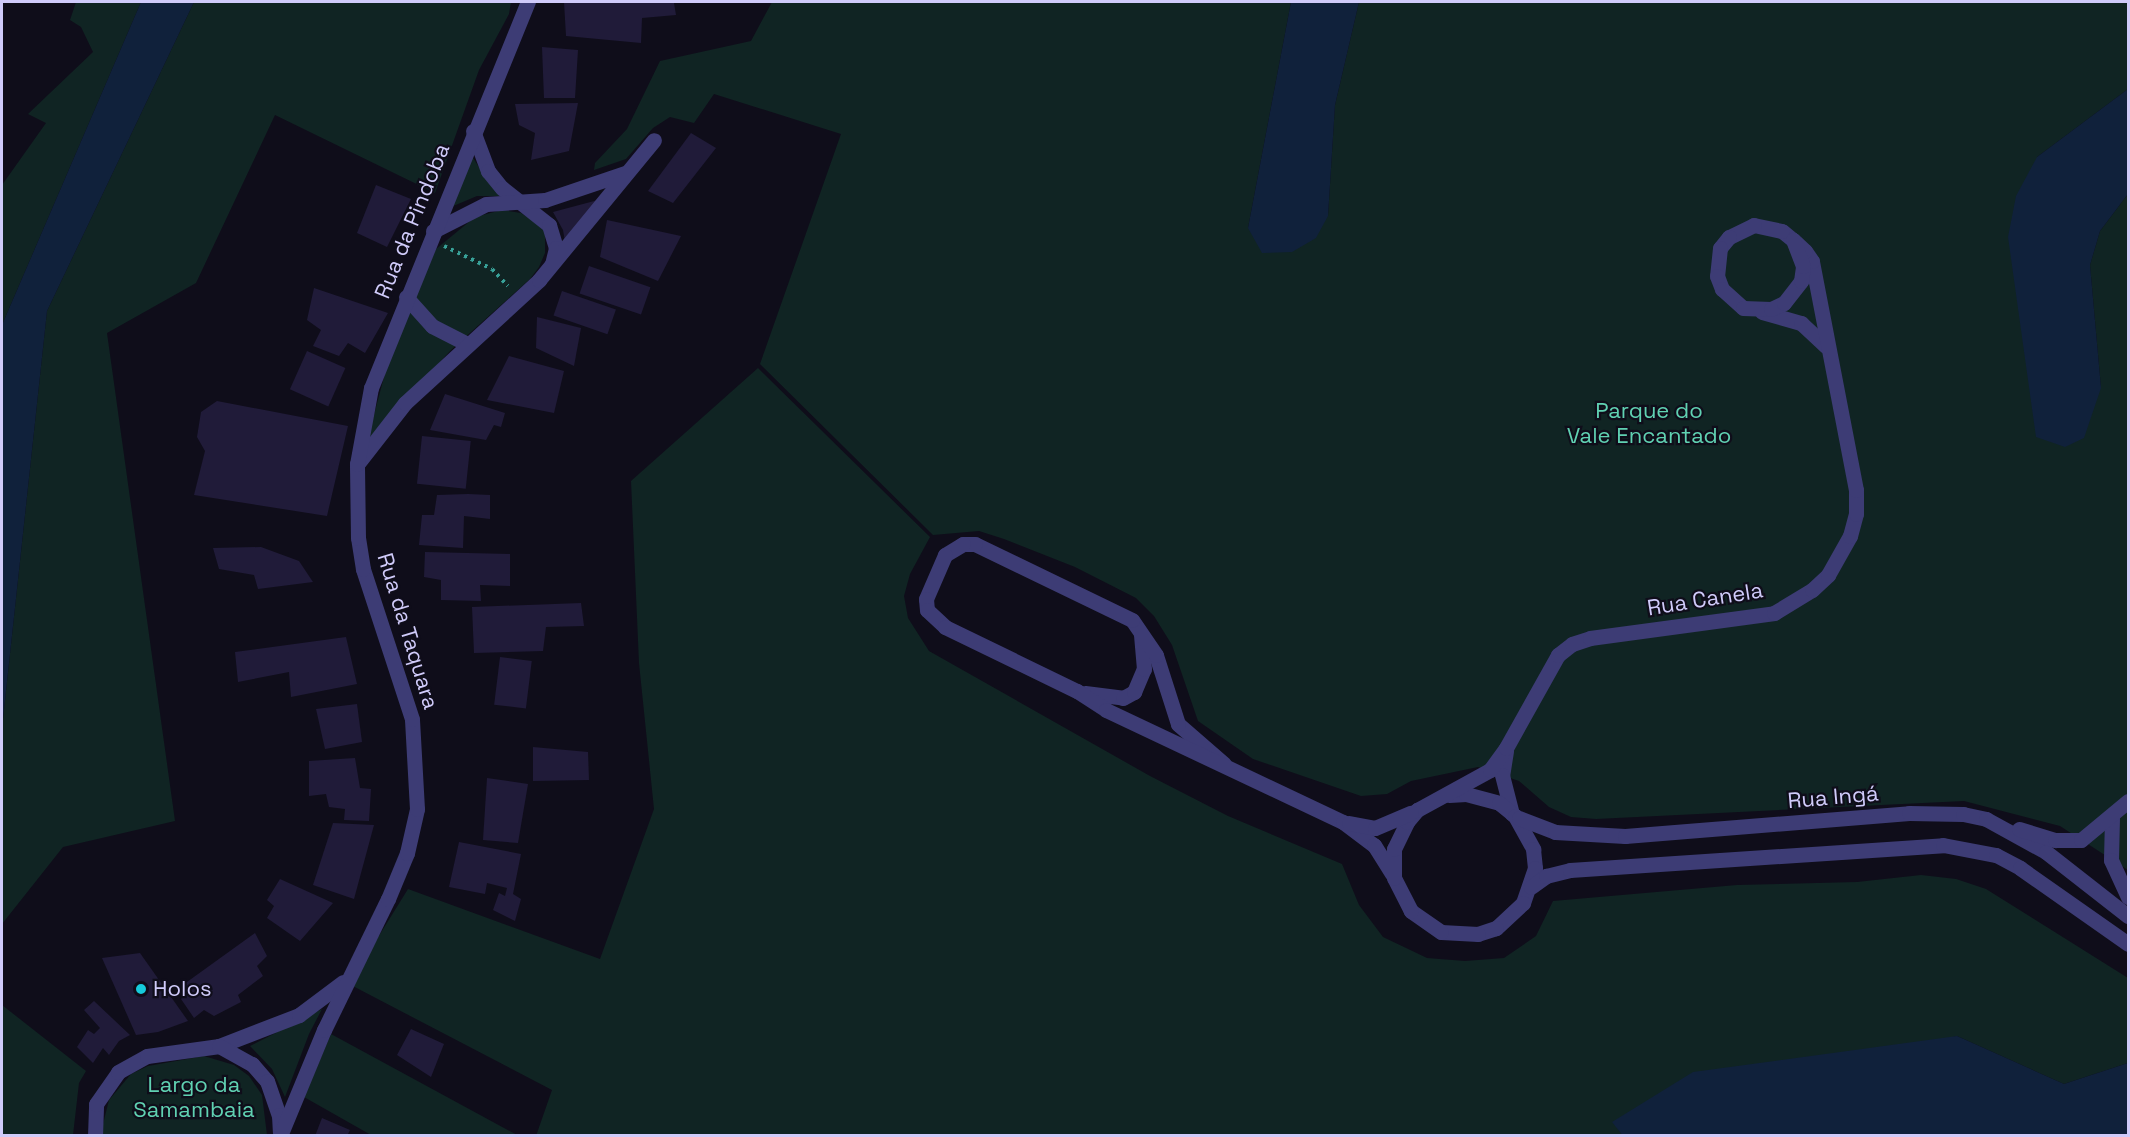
<!DOCTYPE html>
<meta charset="utf-8">
<style>
body{margin:0}
#map{position:relative;width:2130px;height:1137px;overflow:hidden;background:#0f0d1a;font-family:"Space Grotesk",sans-serif}
div>[style]{position:absolute}
[style*='--x']{left:calc(var(--x)*1px);top:calc(var(--y)*1px);width:calc(var(--w)*1px);rotate:calc(var(--a)*1deg)}
.green>*{inset:0;background:#102423}
.water>*{inset:0;background:#10213b}
.building>*{inset:0;background:#201b39;transform-origin:0 0}
.path>*{height:4px;margin-top:-2px;transform-origin:0;background:repeating-linear-gradient(90deg,#38a198 0 3px,transparent 0 7.5px)}
.minor>*{height:15px;margin:-7.5px;padding:0 7.5px;transform-origin:7.5px;border-radius:7.5px;background:#3d3c75}
.dots>*{width:16px;height:16px;translate:-50% -50%;box-sizing:border-box;border:3px solid #0f0d1a;border-radius:50%}
span{translate:-50% -50%;white-space:nowrap;text-align:center;line-height:1.15;-webkit-text-stroke:4.5px #0f0d1a;paint-order:stroke}
.street-label{font-size:22px;color:#d0cbfa}
.park-label{font-size:22px;color:#60d1b2}
.poi-label{font-size:22px;color:#d0cbfa}
.left{translate:0 -50%;text-align:left}
.frame{position:absolute;inset:0;border:3px solid #d0cbfa;pointer-events:none}
</style>
<div id="map">
<div class="green">
<i style="clip-path:polygon(76px 2px,141px 2px,2px 325px,2px 185px,46px 123px,28px 114px,93px 52px,81px 27px,70px 20px)"></i>
<i style="clip-path:polygon(194px 2px,511px 2px,509px 14px,479px 70px,435px 193px,275px 115px,196px 283px,107px 333px,175px 821px,63px 847px,2px 924px,2px 728px,47px 311px)"></i>
<i style="clip-path:polygon(772px 2px,1291px 2px,1248px 228px,1328px 216px,1335px 105px,1359px 2px,2128px 2px,2128px 89px,2037px 157px,2101px 388px,2090px 265px,2100px 231px,2128px 194px,2128px 870px,2060px 826px,1964px 801px,1596px 819px,1571px 817px,1549px 807px,1519px 781px,1478px 767px,1411px 781px,1387px 794px,1361px 796px,1253px 759px,1198px 721px,1172px 645px,1154px 616px,1136px 598px,1075px 567px,1004px 539px,979px 531px,933px 535px,760px 364px,841px 134px,714px 94px,694px 123px,670px 117px,653px 128px,626px 159px,594px 170px,595px 163px,627px 129px,660px 61px,751px 41px)"></i>
<i style="clip-path:polygon(470px 153px,489px 183px,502px 196px,477px 196px,451px 207px)"></i>
<i style="clip-path:polygon(502px 210px,521px 213px,545px 229px,545px 253px,539px 267px,530px 279px,451px 350px,367px 441px,388px 362px,436px 249px,475px 217px)"></i>
<i style="clip-path:polygon(758px 368px,930px 537px,910px 574px,904px 596px,908px 618px,929px 651px,1150px 776px,1228px 816px,1342px 864px,1359px 905px,1383px 937px,1427px 958px,1465px 961px,1504px 958px,1536px 936px,1553px 901px,1737px 885px,1857px 882px,1921px 875px,1956px 879px,1986px 889px,2128px 978px,2128px 1063px,2064px 1084px,1957px 1036px,1613px 1122px,1623px 1136px,536px 1136px,552px 1090px,349px 984px,408px 889px,600px 959px,654px 809px,639px 663px,631px 481px)"></i>
<i style="clip-path:polygon(2px 1005px,86px 1071px,79px 1083px,73px 1135px,2px 1135px)"></i>
<i style="clip-path:polygon(322px 1009px,309px 1034px,285px 1097px,272px 1069px,250px 1046px)"></i>
<i style="clip-path:polygon(331px 1034px,517px 1135px,371px 1135px,304px 1097px)"></i>
<i style="clip-path:polygon(204px 1056px,234px 1065px,249px 1076px,262px 1095px,267px 1135px,100px 1136px,109px 1100px,131px 1074px,148px 1066px)"></i>
</div>
<div class="water">
<i style="clip-path:polygon(141px 2px,194px 2px,47px 311px,2px 728px,2px 325px)"></i>
<i style="clip-path:polygon(1291px 2px,1359px 2px,1335px 105px,1328px 216px,1316px 238px,1292px 252px,1262px 253px,1248px 228px)"></i>
<i style="clip-path:polygon(2128px 89px,2128px 194px,2100px 231px,2090px 265px,2101px 388px,2084px 438px,2065px 447px,2036px 437px,2008px 237px,2016px 196px,2037px 157px)"></i>
<i style="clip-path:polygon(1957px 1036px,2064px 1084px,2128px 1063px,2128px 1135px,1623px 1136px,1612px 1122px,1693px 1072px)"></i>
</div>
<div class="building">
<i style="clip-path:polygon(564px 2px,660px 2px,674px 3px,676px 15px,642px 18px,641px 43px,566px 36px)"></i>
<i style="clip-path:polygon(542px 47px,578px 50px,575px 98px,544px 98px)"></i>
<i style="clip-path:polygon(578px 103px,569px 151px,531px 160px,535px 133px,519px 125px,515px 104px)"></i>
<i style="clip-path:polygon(691px 133px,716px 148px,673px 203px,648px 191px)"></i>
<i style="clip-path:polygon(376px 185px,411px 199px,387px 247px,357px 233px)"></i>
<i style="clip-path:polygon(598px 200px,565px 242px,563px 230px,553px 212px)"></i>
<i style="clip-path:polygon(607px 220px,681px 236px,658px 281px,600px 257px)"></i>
<i style="left:589px;top:266px;width:65px;height:29px;rotate:19deg"></i>
<i style="clip-path:polygon(314px 288px,388px 313px,365px 353px,348px 343px,339px 356px,313px 346px,321px 330px,307px 320px)"></i>
<i style="left:562px;top:291px;width:57px;height:26px;rotate:19deg"></i>
<i style="clip-path:polygon(537px 317px,581px 328px,574px 366px,536px 348px)"></i>
<i style="left:307px;top:351px;width:42px;height:42px;rotate:24deg"></i>
<i style="clip-path:polygon(509px 356px,564px 371px,554px 413px,487px 400px)"></i>
<i style="clip-path:polygon(445px 394px,505px 413px,501px 427px,494px 425px,486px 440px,430px 430px)"></i>
<i style="clip-path:polygon(217px 401px,348px 426px,327px 516px,194px 495px,205px 451px,197px 437px,201px 412px)"></i>
<i style="left:422px;top:436px;width:49px;height:48px;rotate:6deg"></i>
<i style="clip-path:polygon(468px 494px,490px 495px,490px 519px,464px 516px,463px 548px,419px 545px,422px 515px,434px 515px,437px 495px)"></i>
<i style="clip-path:polygon(261px 547px,299px 561px,313px 582px,258px 589px,254px 575px,219px 569px,213px 548px)"></i>
<i style="clip-path:polygon(425px 552px,510px 554px,510px 586px,480px 585px,481px 601px,441px 600px,441px 580px,424px 577px)"></i>
<i style="clip-path:polygon(581px 603px,584px 626px,546px 627px,543px 651px,474px 653px,472px 607px)"></i>
<i style="clip-path:polygon(346px 637px,357px 684px,291px 697px,289px 672px,238px 682px,235px 652px)"></i>
<i style="left:500px;top:657px;width:32px;height:48px;rotate:7deg"></i>
<i style="clip-path:polygon(357px 704px,362px 742px,325px 749px,316px 709px)"></i>
<i style="clip-path:polygon(533px 747px,588px 752px,589px 780px,533px 781px)"></i>
<i style="clip-path:polygon(355px 758px,360px 788px,371px 789px,369px 821px,344px 820px,345px 809px,329px 807px,326px 794px,309px 796px,309px 761px)"></i>
<i style="clip-path:polygon(487px 778px,528px 784px,518px 843px,483px 840px)"></i>
<i style="clip-path:polygon(333px 823px,374px 825px,354px 899px,313px 885px)"></i>
<i style="clip-path:polygon(459px 842px,521px 854px,513px 894px,521px 899px,515px 921px,493px 910px,499px 893px,505px 896px,507px 888px,487px 883px,485px 894px,449px 887px)"></i>
<i style="clip-path:polygon(280px 879px,333px 903px,300px 941px,267px 918px,274px 906px,267px 900px)"></i>
<i style="clip-path:polygon(255px 933px,267px 956px,257px 966px,263px 976px,238px 995px,241px 1002px,214px 1016px,204px 1010px,194px 1018px,181px 999px,185px 994px,180px 987px)"></i>
<i style="clip-path:polygon(140px 953px,188px 1021px,158px 1032px,136px 1035px,102px 958px)"></i>
<i style="clip-path:polygon(94px 1001px,130px 1035px,119px 1041px,109px 1055px,103px 1048px,93px 1063px,77px 1047px,88px 1030px,94px 1034px,100px 1028px,84px 1010px)"></i>
<i style="clip-path:polygon(411px 1029px,444px 1044px,431px 1077px,397px 1055px)"></i>
<i style="clip-path:polygon(322px 1118px,350px 1130px,347px 1136px,315px 1136px)"></i>
</div>
<div class="path">
<i style="--x:444;--y:246;--w:53;--a:25.6"></i>
<i style="--x:492;--y:269;--w:23;--a:47"></i>
</div>
<div class="minor">
<i style="--x:473;--y:131;--w:43;--a:69.4"></i>
<i style="--x:488;--y:171;--w:22;--a:51"></i>
<i style="--x:502;--y:188;--w:60;--a:38.2"></i>
<i style="--x:549;--y:225;--w:24;--a:73"></i>
<i style="--x:556;--y:248;--w:16;--a:104"></i>
<i style="--x:433;--y:231;--w:59;--a:-27"></i>
<i style="--x:486;--y:204;--w:59;--a:-3.9"></i>
<i style="--x:545;--y:200;--w:84;--a:-18.6"></i>
<i style="--x:406;--y:297;--w:39;--a:48"></i>
<i style="--x:432;--y:326;--w:39;--a:27"></i>
<i style="--x:1762;--y:312;--w:41;--a:15.8"></i>
<i style="--x:1801;--y:323;--w:34;--a:43"></i>
<i style="--x:359;--y:462;--w:75;--a:-52.1"></i>
<i style="--x:405;--y:403;--w:182;--a:-42.5"></i>
<i style="--x:539;--y:280;--w:181;--a:-50.6"></i>
<i style="--x:1085;--y:693;--w:38;--a:7"></i>
<i style="--x:1123;--y:698;--w:13;--a:-29"></i>
<i style="--x:1134;--y:692;--w:25;--a:-67"></i>
<i style="--x:1144;--y:669;--w:35;--a:-95"></i>
<i style="--x:1506;--y:751;--w:24;--a:99"></i>
<i style="--x:1502;--y:775;--w:40;--a:75.6"></i>
<i style="--x:1224;--y:764;--w:61;--a:-139"></i>
<i style="--x:1178;--y:724;--w:72;--a:-107.7"></i>
<i style="--x:1156;--y:655;--w:42;--a:-124.4"></i>
<i style="--x:1132;--y:620;--w:174;--a:-154.2"></i>
<i style="--x:975;--y:544;--w:12;--a:180"></i>
<i style="--x:963;--y:544;--w:21;--a:149"></i>
<i style="--x:945;--y:555;--w:48;--a:113.4"></i>
<i style="--x:926;--y:599;--w:11;--a:85"></i>
<i style="--x:927;--y:610;--w:25;--a:43"></i>
<i style="--x:945;--y:627;--w:147;--a:25.9"></i>
<i style="--x:1077;--y:691;--w:35;--a:33"></i>
<i style="--x:1106;--y:710;--w:262;--a:25.3"></i>
<i style="--x:1343;--y:822;--w:39;--a:37"></i>
<i style="--x:1374;--y:845;--w:34;--a:58"></i>
<i style="--x:1449;--y:795;--w:17;--a:-3"></i>
<i style="--x:1466;--y:794;--w:34;--a:15"></i>
<i style="--x:1499;--y:803;--w:21;--a:39"></i>
<i style="--x:1515;--y:816;--w:38;--a:61"></i>
<i style="--x:1533;--y:849;--w:19;--a:84"></i>
<i style="--x:1535;--y:868;--w:37;--a:109"></i>
<i style="--x:1523;--y:903;--w:37;--a:137"></i>
<i style="--x:1496;--y:928;--w:19;--a:162"></i>
<i style="--x:1478;--y:934;--w:37;--a:-177"></i>
<i style="--x:1441;--y:932;--w:37;--a:-145"></i>
<i style="--x:1411;--y:911;--w:37;--a:-117"></i>
<i style="--x:1394;--y:878;--w:29;--a:-90"></i>
<i style="--x:1394;--y:849;--w:30;--a:-64"></i>
<i style="--x:1407;--y:822;--w:16;--a:-50"></i>
<i style="--x:1417;--y:810;--w:83;--a:-28.7"></i>
<i style="--x:1490;--y:770;--w:27;--a:-54"></i>
<i style="--x:1506;--y:748;--w:107;--a:-60.8"></i>
<i style="--x:1558;--y:655;--w:18;--a:-38"></i>
<i style="--x:1572;--y:644;--w:19;--a:-18"></i>
<i style="--x:1590;--y:638;--w:186;--a:-7.7"></i>
<i style="--x:1774;--y:613;--w:44;--a:-31.2"></i>
<i style="--x:1812;--y:590;--w:22;--a:-43"></i>
<i style="--x:1828;--y:575;--w:45;--a:-60.6"></i>
<i style="--x:1850;--y:536;--w:23;--a:-75"></i>
<i style="--x:1856;--y:514;--w:24;--a:-90"></i>
<i style="--x:1856;--y:490;--w:233;--a:-100.9"></i>
<i style="--x:1812;--y:261;--w:12;--a:-125"></i>
<i style="--x:1805;--y:251;--w:16;--a:-137"></i>
<i style="--x:1793;--y:240;--w:14;--a:-141"></i>
<i style="--x:1782;--y:231;--w:29;--a:-168"></i>
<i style="--x:1754;--y:225;--w:28;--a:154"></i>
<i style="--x:1729;--y:237;--w:14;--a:129"></i>
<i style="--x:1720;--y:248;--w:28;--a:96"></i>
<i style="--x:1717;--y:276;--w:14;--a:69"></i>
<i style="--x:1722;--y:289;--w:28;--a:42"></i>
<i style="--x:1743;--y:308;--w:28;--a:2"></i>
<i style="--x:1771;--y:309;--w:14;--a:-25"></i>
<i style="--x:1784;--y:303;--w:28;--a:-52"></i>
<i style="--x:1801;--y:281;--w:15;--a:-82"></i>
<i style="--x:1803;--y:266;--w:28;--a:-111"></i>
<i style="--x:1519;--y:818;--w:39;--a:21"></i>
<i style="--x:1555;--y:832;--w:70;--a:3.3"></i>
<i style="--x:1625;--y:836;--w:285;--a:-4.6"></i>
<i style="--x:1909;--y:813;--w:54;--a:1.1"></i>
<i style="--x:1963;--y:814;--w:24;--a:12"></i>
<i style="--x:1986;--y:819;--w:68;--a:28.8"></i>
<i style="--x:2046;--y:852;--w:104;--a:38"></i>
<i style="--x:2112;--y:818;--w:42;--a:91.4"></i>
<i style="--x:2111;--y:860;--w:41;--a:65.3"></i>
<i style="--x:1349;--y:823;--w:26;--a:11"></i>
<i style="--x:1375;--y:828;--w:39;--a:-23"></i>
<i style="--x:2019;--y:829;--w:38;--a:17"></i>
<i style="--x:2055;--y:840;--w:26;--a:0"></i>
<i style="--x:2081;--y:840;--w:61;--a:-39.7"></i>
<i style="--x:1531;--y:887;--w:19;--a:-36"></i>
<i style="--x:1546;--y:876;--w:25;--a:-14"></i>
<i style="--x:1570;--y:870;--w:374;--a:-3.8"></i>
<i style="--x:1943;--y:845;--w:54;--a:10.7"></i>
<i style="--x:1996;--y:855;--w:27;--a:28"></i>
<i style="--x:2020;--y:868;--w:132;--a:35.1"></i>
<i style="--x:219;--y:1046;--w:86;--a:-21.2"></i>
<i style="--x:299;--y:1015;--w:55;--a:-36.9"></i>
<i style="--x:95;--y:1136;--w:32;--a:-88"></i>
<i style="--x:96;--y:1104;--w:39;--a:-55"></i>
<i style="--x:118;--y:1072;--w:33;--a:-29"></i>
<i style="--x:147;--y:1056;--w:73;--a:-7.9"></i>
<i style="--x:219;--y:1046;--w:38;--a:29"></i>
<i style="--x:252;--y:1064;--w:23;--a:49"></i>
<i style="--x:267;--y:1081;--w:36;--a:71"></i>
<i style="--x:279;--y:1115;--w:17;--a:87"></i>
<i style="--x:280;--y:1136;--w:115;--a:-67.5"></i>
<i style="--x:324;--y:1030;--w:146;--a:-64"></i>
<i style="--x:388;--y:899;--w:50;--a:-67.6"></i>
<i style="--x:407;--y:853;--w:45;--a:-77.2"></i>
<i style="--x:417;--y:809;--w:90;--a:-93.2"></i>
<i style="--x:412;--y:719;--w:158;--a:-108.1"></i>
<i style="--x:363;--y:569;--w:31;--a:-99"></i>
<i style="--x:358;--y:538;--w:74;--a:-90.8"></i>
<i style="--x:357;--y:464;--w:77;--a:-79.6"></i>
<i style="--x:371;--y:388;--w:417;--a:-67.9"></i>
</div>
<div class="dots">
<i style="left:141px;top:989px;background:#16cbdb"></i>
</div>
<div class="street-label">
<span style="left:412px;top:221px;rotate:-68deg">Rua da Pindoba</span>
<span style="left:1705px;top:599px;rotate:-9deg">Rua Canela</span>
<span style="left:408px;top:631px;rotate:73deg">Rua da Taquara</span>
<span style="left:1833px;top:797px;rotate:-5deg">Rua Ingá</span>
</div>
<div class="park-label">
<span style="left:1649px;top:423px">Parque do<br>Vale Encantado</span>
<span style="left:194px;top:1097px">Largo da<br>Samambaia</span>
</div>
<div class="poi-label">
<span class="left" style="left:153px;top:989px">Holos</span>
</div>
<div class="frame"></div>
</div>
